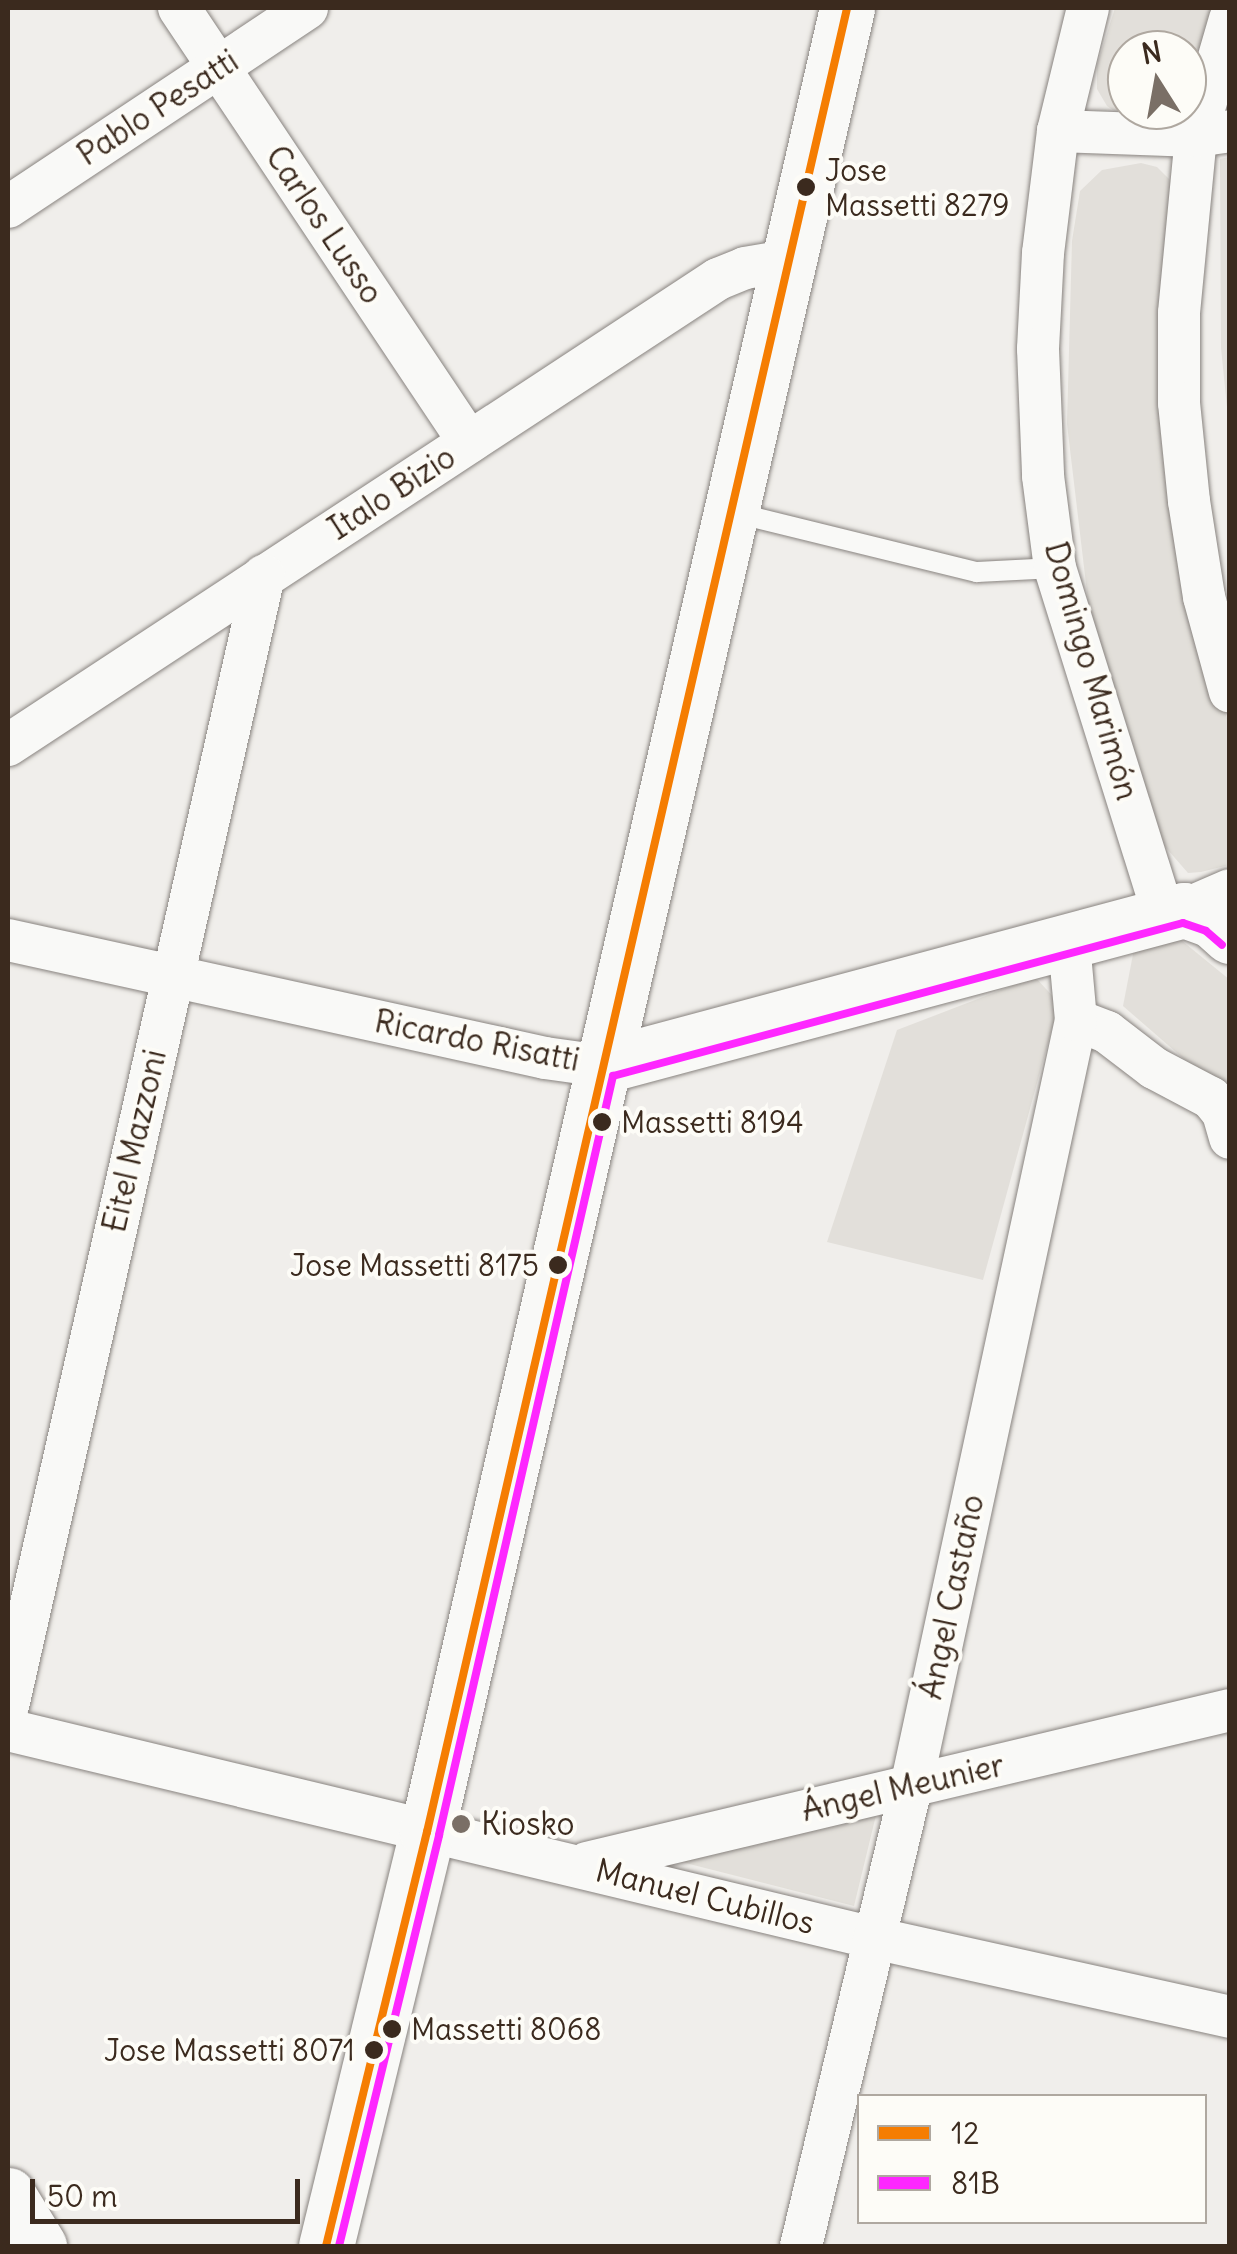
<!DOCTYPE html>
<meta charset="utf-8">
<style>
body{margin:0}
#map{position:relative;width:1237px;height:2254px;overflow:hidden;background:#f0eeeb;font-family:Delius,sans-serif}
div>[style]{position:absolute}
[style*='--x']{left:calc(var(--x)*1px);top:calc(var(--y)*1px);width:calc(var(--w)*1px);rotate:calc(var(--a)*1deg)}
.green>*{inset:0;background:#e2dfda}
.roads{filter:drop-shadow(0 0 2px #88837f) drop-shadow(0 0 2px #88837f)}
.lane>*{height:20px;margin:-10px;padding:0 10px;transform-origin:10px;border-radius:10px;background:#f9f9f7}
.street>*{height:42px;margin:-21px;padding:0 21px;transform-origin:21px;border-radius:21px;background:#f9f9f7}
.secondary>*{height:55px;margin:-27.5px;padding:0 27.5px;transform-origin:27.5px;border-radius:27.5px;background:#f9f9f7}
.bus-1>*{height:8px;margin:-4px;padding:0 4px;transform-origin:4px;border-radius:4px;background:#f57d02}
.bus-2>*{height:8px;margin:-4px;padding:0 4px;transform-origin:4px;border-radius:4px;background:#fe27ff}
.dots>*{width:28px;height:28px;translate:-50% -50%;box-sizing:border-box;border:5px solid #fdfcf7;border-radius:50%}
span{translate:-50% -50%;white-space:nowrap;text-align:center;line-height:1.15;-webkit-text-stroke:8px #fdfcf7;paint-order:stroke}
.bus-label{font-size:30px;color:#3b2a1e}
.left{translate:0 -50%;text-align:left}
.right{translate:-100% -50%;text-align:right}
.street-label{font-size:32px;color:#3b2a1e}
.poi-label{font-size:32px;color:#3b2a1e}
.frame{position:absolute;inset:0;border:10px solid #3b2a1e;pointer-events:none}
.legend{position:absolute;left:857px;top:2094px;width:350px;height:130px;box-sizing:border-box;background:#fdfcf7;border:2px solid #afa8a0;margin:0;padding:12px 18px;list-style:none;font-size:30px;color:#3b2a1e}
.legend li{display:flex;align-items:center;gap:20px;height:50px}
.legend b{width:50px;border:2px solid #afa8a0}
.north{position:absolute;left:1107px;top:30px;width:100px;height:100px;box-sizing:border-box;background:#fdfcf7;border:2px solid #afa8a0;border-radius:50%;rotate:349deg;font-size:28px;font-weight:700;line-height:40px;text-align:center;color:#3b2a1e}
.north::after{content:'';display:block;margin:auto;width:35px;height:45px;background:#7a6f66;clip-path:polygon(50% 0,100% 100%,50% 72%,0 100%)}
.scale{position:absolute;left:30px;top:2179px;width:270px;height:45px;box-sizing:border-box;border:5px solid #3b2a1e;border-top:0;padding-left:12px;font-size:30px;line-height:35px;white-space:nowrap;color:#3b2a1e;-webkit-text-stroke:8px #fdfcf7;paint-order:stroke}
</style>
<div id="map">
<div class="green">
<i style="clip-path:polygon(1115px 8px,1216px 8px,1187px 101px,1187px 50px,1127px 50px,1127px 110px,1181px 110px,1173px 116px,1125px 118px,1107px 106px,1097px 89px,1097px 65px)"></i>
<i style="clip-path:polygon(1229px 157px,1230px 157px,1229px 427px,1221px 348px,1220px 159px)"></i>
<i style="clip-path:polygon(1141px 163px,1157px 167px,1175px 185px,1223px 707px,1230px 726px,1229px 865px,1201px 872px,1188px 873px,1161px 842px,1091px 626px,1067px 424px,1072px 241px,1080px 191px,1102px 170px)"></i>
<i style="clip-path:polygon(1181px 940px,1230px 980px,1229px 1098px,1123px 1006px,1135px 944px)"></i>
<i style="clip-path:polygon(1035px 977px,1059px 1003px,983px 1280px,827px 1242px,897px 1030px)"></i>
<i style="clip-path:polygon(878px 1807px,854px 1906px,654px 1855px)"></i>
</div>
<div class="roads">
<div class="lane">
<i style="--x:732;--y:512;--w:252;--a:13.8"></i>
<i style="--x:977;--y:572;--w:78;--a:-2.9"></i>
</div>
<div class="street">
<i style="--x:179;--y:8;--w:522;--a:56.25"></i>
<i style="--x:1088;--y:8;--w:127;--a:103.7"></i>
<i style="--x:1058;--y:131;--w:123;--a:97"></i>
<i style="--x:1043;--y:253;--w:96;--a:93"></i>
<i style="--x:1038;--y:349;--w:127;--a:87.7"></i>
<i style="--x:1043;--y:476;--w:93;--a:82.6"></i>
<i style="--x:1055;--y:568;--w:364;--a:72.6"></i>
<i style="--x:1230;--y:19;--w:122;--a:106.2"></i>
<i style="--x:1196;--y:136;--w:178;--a:95.5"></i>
<i style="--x:1179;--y:313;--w:90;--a:90"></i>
<i style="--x:1179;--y:403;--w:99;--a:84.2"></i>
<i style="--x:1189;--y:501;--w:97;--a:81.1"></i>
<i style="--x:1204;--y:597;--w:98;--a:74.7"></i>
<i style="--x:1058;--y:131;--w:138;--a:2.1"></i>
<i style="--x:1196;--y:136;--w:34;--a:-8"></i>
<i style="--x:8;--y:207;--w:359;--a:-33.6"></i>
<i style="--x:8;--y:745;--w:849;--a:-33.28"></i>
<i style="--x:718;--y:279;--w:29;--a:-22"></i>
<i style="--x:745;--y:268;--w:42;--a:-9.7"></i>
<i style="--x:1184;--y:910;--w:50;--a:-23.5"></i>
<i style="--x:8;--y:940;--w:550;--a:12.39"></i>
<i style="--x:545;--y:1058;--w:58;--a:8"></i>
<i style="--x:1076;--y:1020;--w:33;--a:21"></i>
<i style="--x:1107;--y:1032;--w:59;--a:37.5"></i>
<i style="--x:1154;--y:1068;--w:64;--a:27.8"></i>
<i style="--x:1211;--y:1098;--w:19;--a:51"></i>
<i style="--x:1223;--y:1113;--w:26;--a:74"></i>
<i style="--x:8;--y:1706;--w:1159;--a:-77.24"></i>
<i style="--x:8;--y:1730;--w:891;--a:13.51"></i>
<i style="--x:874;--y:1938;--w:365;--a:12.5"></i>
<i style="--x:587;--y:1863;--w:661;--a:-13.38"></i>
<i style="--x:801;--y:2246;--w:472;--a:-76.5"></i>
<i style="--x:911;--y:1787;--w:785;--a:-77.86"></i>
<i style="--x:1076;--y:1020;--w:77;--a:-95.2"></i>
</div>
<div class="secondary">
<i style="--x:602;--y:1066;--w:603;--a:-15"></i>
<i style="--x:1184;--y:910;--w:30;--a:20"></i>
<i style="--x:1212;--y:920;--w:24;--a:42"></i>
<i style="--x:8;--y:2195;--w:60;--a:58.7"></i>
<i style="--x:326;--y:2246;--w:426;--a:-76.3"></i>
<i style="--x:427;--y:1832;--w:1872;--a:-77.03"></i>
</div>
</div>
<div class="bus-1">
<i style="--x:326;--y:2246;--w:426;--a:-76.3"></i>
<i style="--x:427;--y:1832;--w:1872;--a:-77.03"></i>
</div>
<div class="bus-2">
<i style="--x:339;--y:2246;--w:423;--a:-76.3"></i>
<i style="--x:439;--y:1835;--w:779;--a:-77.09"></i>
<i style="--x:613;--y:1076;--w:590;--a:-15.03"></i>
<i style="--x:1183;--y:923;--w:24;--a:19"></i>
<i style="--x:1206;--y:931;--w:21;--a:41"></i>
</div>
<div class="dots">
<i style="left:806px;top:187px;background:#3b2a1e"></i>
<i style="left:602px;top:1122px;background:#3b2a1e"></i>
<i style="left:558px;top:1265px;background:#3b2a1e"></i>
<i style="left:461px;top:1824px;background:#7a6f66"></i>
<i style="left:392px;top:2029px;background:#3b2a1e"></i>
<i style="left:374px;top:2050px;background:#3b2a1e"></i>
</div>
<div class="bus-label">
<span class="left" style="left:825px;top:187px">Jose<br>Massetti 8279</span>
<span class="left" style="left:621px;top:1122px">Massetti 8194</span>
<span class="right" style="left:539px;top:1265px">Jose Massetti 8175</span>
<span class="left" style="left:411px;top:2029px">Massetti 8068</span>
<span class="right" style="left:355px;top:2050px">Jose Massetti 8071</span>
</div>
<div class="street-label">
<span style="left:158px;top:108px;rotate:-33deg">Pablo Pesatti</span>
<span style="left:324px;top:225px;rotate:56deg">Carlos Lusso</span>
<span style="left:392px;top:493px;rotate:-33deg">Italo Bizio</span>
<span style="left:1091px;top:671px;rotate:74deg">Domingo Marimón</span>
<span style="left:477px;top:1041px;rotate:11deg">Ricardo Risatti</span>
<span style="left:135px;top:1141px;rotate:-77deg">Eitel Mazzoni</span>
<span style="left:952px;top:1597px;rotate:-78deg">Ángel Castaño</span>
<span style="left:903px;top:1788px;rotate:-13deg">Ángel Meunier</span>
<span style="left:705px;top:1897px;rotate:14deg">Manuel Cubillos</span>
</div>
<div class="poi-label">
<span class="left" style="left:481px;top:1824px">Kiosko</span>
</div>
<div class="frame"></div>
<ul class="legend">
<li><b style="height:12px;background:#f57d02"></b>12</li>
<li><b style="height:12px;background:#fe27ff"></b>81B</li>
</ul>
<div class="north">N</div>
<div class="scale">50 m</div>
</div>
